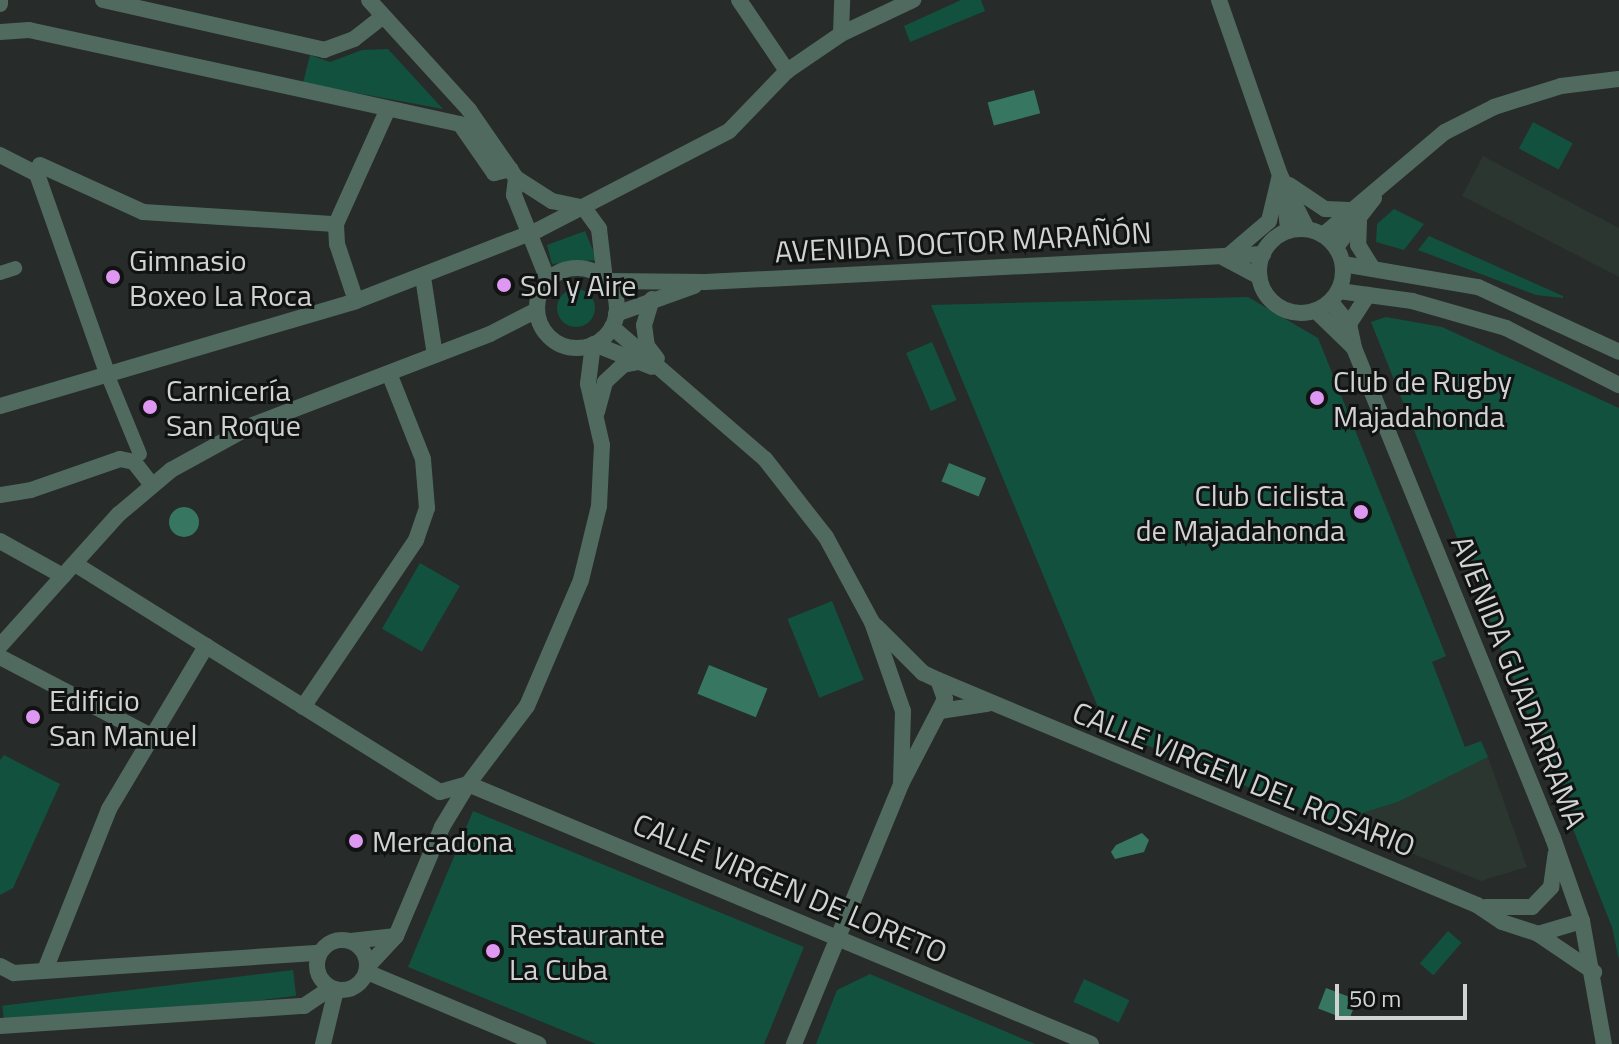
<!DOCTYPE html>
<meta charset="utf-8">
<style>
body{margin:0}
#map{position:relative;width:1619px;height:1044px;overflow:hidden;background:#272b29;font-family:"Titillium Web",sans-serif}
div>[style]{position:absolute}
[style*='--x']{left:calc(var(--x)*1px);top:calc(var(--y)*1px);width:calc(var(--w)*1px);rotate:calc(var(--a)*1deg)}
.built>*{inset:0;background:#2b3631}
.green>*{inset:0;background:#13513f;transform-origin:0 0}
.round{border-radius:50%}
.water>*{inset:0;background:#377761;transform-origin:0 0}
.pedestrian>*{height:14px;margin:-7px;padding:0 7px;transform-origin:7px;border-radius:7px;background:#516a60}
.minor>*{height:16px;margin:-8px;padding:0 8px;transform-origin:8px;border-radius:8px;background:#516a60}
.minor>.ring{margin:-8px;padding:0;box-sizing:content-box;background:none;border:16px solid #516a60;border-radius:50%}
.tertiary>*{height:16px;margin:-8px;padding:0 8px;transform-origin:8px;border-radius:8px;background:#516a60}
.tertiary>.ring{margin:-8px;padding:0;box-sizing:content-box;background:none;border:16px solid #516a60;border-radius:50%}
.dots>*{width:22px;height:22px;translate:-50% -50%;box-sizing:border-box;border:4px solid #111312;border-radius:50%}
span{translate:-50% -50%;white-space:nowrap;text-align:center;line-height:1.15;-webkit-text-stroke:6px #111312;paint-order:stroke}
.street-label{font-size:30px;color:#d0d3d1}
.poi-label{font-size:30px;color:#d0d3d1}
.left{translate:0 -50%;text-align:left}
.right{translate:-100% -50%;text-align:right}
.scale{position:absolute;left:1335px;top:984px;width:132px;height:36px;box-sizing:border-box;border:4px solid #d0d3d1;border-top:0;padding-left:10px;font-size:24px;line-height:28px;white-space:nowrap;color:#d0d3d1;-webkit-text-stroke:6px #111312;paint-order:stroke}
</style>
<div id="map">
<div class="built">
<i style="clip-path:polygon(1483px 156px,1619px 228px,1619px 277px,1462px 196px)"></i>
<i style="clip-path:polygon(1488px 757px,1527px 867px,1481px 881px,1333px 822px,1398px 802px)"></i>
</div>
<div class="green">
<i style="clip-path:polygon(961px 0,981px 0,985px 11px,910px 42px,904px 26px)"></i>
<i style="clip-path:polygon(388px 49px,443px 109px,303px 83px,310px 55px,330px 62px,362px 50px)"></i>
<i style="left:1533px;top:122px;width:45px;height:30px;rotate:28deg"></i>
<i style="clip-path:polygon(1394px 209px,1424px 224px,1404px 250px,1376px 242px,1377px 224px)"></i>
<i style="clip-path:polygon(585px 231px,597px 260px,552px 264px,547px 245px)"></i>
<i style="clip-path:polygon(1429px 236px,1563px 296px,1563px 298px,1536px 295px,1418px 250px)"></i>
<i class="round" style="left:557px;top:289px;width:38px;height:38px"></i>
<i style="clip-path:polygon(1248px 297px,1318px 338px,1446px 656px,1432px 662px,1465px 747px,1481px 741px,1488px 757px,1398px 802px,1333px 822px,1107px 729px,931px 305px)"></i>
<i style="clip-path:polygon(1386px 317px,1442px 327px,1619px 408px,1619px 960px,1612px 927px,1371px 322px)"></i>
<i style="left:932px;top:342px;width:63px;height:28px;rotate:67deg"></i>
<i style="left:420px;top:563px;width:46px;height:76px;rotate:30deg"></i>
<i style="left:832px;top:601px;width:85px;height:48px;rotate:68deg"></i>
<i style="clip-path:polygon(4px 755px,60px 784px,13px 888px,0 895px,0 760px)"></i>
<i style="clip-path:polygon(473px 811px,804px 947px,764px 1044px,596px 1044px,408px 967px)"></i>
<i style="left:1448px;top:931px;width:18px;height:43px;rotate:41deg"></i>
<i style="left:293px;top:970px;width:26px;height:293px;rotate:83deg"></i>
<i style="clip-path:polygon(870px 974px,1035px 1044px,816px 1044px,837px 990px)"></i>
<i style="left:1084px;top:979px;width:50px;height:25px;rotate:25deg"></i>
</div>
<div class="water">
<i style="left:1034px;top:90px;width:24px;height:48px;rotate:75deg"></i>
<i style="left:949px;top:463px;width:40px;height:20px;rotate:22deg"></i>
<i class="round" style="left:169px;top:507px;width:30px;height:30px"></i>
<i style="left:709px;top:665px;width:63px;height:31px;rotate:22deg"></i>
<i style="clip-path:polygon(1142px 833px,1149px 840px,1144px 852px,1115px 859px,1111px 852px,1116px 845px)"></i>
<i style="left:1326px;top:988px;width:33px;height:22px;rotate:21deg"></i>
</div>
<div class="pedestrian">
<i style="--x:0;--y:273;--w:16;--a:-18"></i>
<i style="--x:110;--y:381;--w:79;--a:67.7"></i>
</div>
<div class="minor">
<i style="--x:103;--y:0;--w:227;--a:12.7"></i>
<i style="--x:324;--y:50;--w:32;--a:-20"></i>
<i style="--x:354;--y:39;--w:37;--a:-38"></i>
<i style="--x:369;--y:0;--w:149;--a:47.7"></i>
<i style="--x:469;--y:110;--w:83;--a:55.3"></i>
<i style="--x:516;--y:178;--w:43;--a:32.6"></i>
<i style="--x:552;--y:201;--w:33;--a:12"></i>
<i style="--x:584;--y:208;--w:26;--a:54"></i>
<i style="--x:599;--y:229;--w:50;--a:83.2"></i>
<i style="--x:739;--y:0;--w:86;--a:55.9"></i>
<i style="--x:1219;--y:0;--w:185;--a:70.8"></i>
<i style="--x:1280;--y:175;--w:60;--a:63.4"></i>
<i style="--x:0;--y:4;--w:4;--a:-90"></i>
<i style="--x:0;--y:32;--w:29;--a:-4"></i>
<i style="--x:29;--y:30;--w:441;--a:12.3"></i>
<i style="--x:460;--y:124;--w:60;--a:55.2"></i>
<i style="--x:494;--y:173;--w:17;--a:-13"></i>
<i style="--x:841;--y:34;--w:34;--a:-88"></i>
<i style="--x:0;--y:155;--w:42;--a:27.2"></i>
<i style="--x:37;--y:174;--w:9;--a:-72"></i>
<i style="--x:40;--y:165;--w:113;--a:24.5"></i>
<i style="--x:143;--y:212;--w:193;--a:3.6"></i>
<i style="--x:37;--y:174;--w:216;--a:70.6"></i>
<i style="--x:516;--y:178;--w:17;--a:97"></i>
<i style="--x:514;--y:195;--w:92;--a:68.2"></i>
<i style="--x:1289;--y:185;--w:43;--a:33.7"></i>
<i style="--x:1325;--y:209;--w:25;--a:2"></i>
<i style="--x:1285;--y:200;--w:31;--a:84"></i>
<i style="--x:1359;--y:222;--w:23;--a:92"></i>
<i style="--x:1358;--y:245;--w:26;--a:58"></i>
<i style="--x:1323;--y:235;--w:160;--a:-40.2"></i>
<i style="--x:1445;--y:132;--w:55;--a:-27"></i>
<i style="--x:1494;--y:107;--w:70;--a:-17.4"></i>
<i style="--x:1561;--y:86;--w:58;--a:-6.9"></i>
<i style="--x:1336;--y:247;--w:62;--a:-52.2"></i>
<i style="--x:1229;--y:255;--w:52;--a:-40.4"></i>
<i style="--x:1269;--y:221;--w:47;--a:-76.6"></i>
<i style="--x:1224;--y:258;--w:40;--a:28"></i>
<i class="ring" style="left:537px;top:268px;width:64px;height:64px"></i>
<i style="--x:423;--y:277;--w:79;--a:81.3"></i>
<i style="--x:607;--y:281;--w:98;--a:0.6"></i>
<i style="--x:705;--y:282;--w:559;--a:-2.87"></i>
<i style="--x:652;--y:299;--w:27;--a:107"></i>
<i style="--x:644;--y:325;--w:21;--a:82"></i>
<i style="--x:647;--y:346;--w:16;--a:52"></i>
<i style="--x:356;--y:301;--w:60;--a:-108.4"></i>
<i style="--x:337;--y:244;--w:20;--a:-93"></i>
<i style="--x:336;--y:224;--w:126;--a:-65.7"></i>
<i style="--x:1331;--y:302;--w:28;--a:51"></i>
<i style="--x:1349;--y:324;--w:25;--a:78"></i>
<i style="--x:1354;--y:348;--w:529;--a:67.9"></i>
<i style="--x:1553;--y:838;--w:88;--a:70.7"></i>
<i style="--x:1582;--y:921;--w:125;--a:79.9"></i>
<i style="--x:1316;--y:311;--w:50;--a:44.2"></i>
<i style="--x:616;--y:314;--w:83;--a:-19.7"></i>
<i style="--x:1349;--y:324;--w:35;--a:-57"></i>
<i style="--x:612;--y:327;--w:202;--a:40.8"></i>
<i style="--x:765;--y:459;--w:99;--a:52"></i>
<i style="--x:826;--y:537;--w:97;--a:61.6"></i>
<i style="--x:872;--y:622;--w:94;--a:70.8"></i>
<i style="--x:903;--y:711;--w:73;--a:91.6"></i>
<i style="--x:594;--y:344;--w:62;--a:21.6"></i>
<i style="--x:0;--y:406;--w:371;--a:-16.4"></i>
<i style="--x:356;--y:301;--w:195;--a:-21.3"></i>
<i style="--x:538;--y:230;--w:215;--a:-27.4"></i>
<i style="--x:729;--y:131;--w:83;--a:-46"></i>
<i style="--x:787;--y:71;--w:65;--a:-34.4"></i>
<i style="--x:841;--y:34;--w:80;--a:-25.3"></i>
<i style="--x:597;--y:412;--w:31;--a:-75"></i>
<i style="--x:605;--y:382;--w:25;--a:-43"></i>
<i style="--x:623;--y:365;--w:16;--a:-11"></i>
<i style="--x:0;--y:495;--w:31;--a:-9"></i>
<i style="--x:31;--y:490;--w:94;--a:-19.2"></i>
<i style="--x:120;--y:459;--w:14;--a:12"></i>
<i style="--x:134;--y:462;--w:29;--a:52"></i>
<i style="--x:0;--y:541;--w:72;--a:29.1"></i>
<i style="--x:75;--y:564;--w:430;--a:32"></i>
<i style="--x:440;--y:792;--w:29;--a:-16"></i>
<i style="--x:0;--y:646;--w:178;--a:-48"></i>
<i style="--x:119;--y:514;--w:68;--a:-40.2"></i>
<i style="--x:171;--y:470;--w:94;--a:-28.8"></i>
<i style="--x:253;--y:425;--w:254;--a:-21"></i>
<i style="--x:490;--y:334;--w:53;--a:-27.1"></i>
<i style="--x:0;--y:657;--w:168;--a:27.6"></i>
<i style="--x:938;--y:680;--w:584;--a:22.66"></i>
<i style="--x:1477;--y:905;--w:30;--a:34"></i>
<i style="--x:1502;--y:922;--w:38;--a:18"></i>
<i style="--x:1538;--y:934;--w:68;--a:34.2"></i>
<i style="--x:303;--y:707;--w:202;--a:-55.9"></i>
<i style="--x:416;--y:540;--w:34;--a:-71"></i>
<i style="--x:427;--y:508;--w:49;--a:-94.7"></i>
<i style="--x:423;--y:459;--w:92;--a:-111.6"></i>
<i style="--x:940;--y:711;--w:48;--a:-8.5"></i>
<i style="--x:468;--y:784;--w:675;--a:22.65"></i>
<i style="--x:1486;--y:907;--w:46;--a:0"></i>
<i style="--x:1532;--y:907;--w:28;--a:-46"></i>
<i style="--x:1551;--y:887;--w:34;--a:-82"></i>
<i style="--x:1538;--y:934;--w:46;--a:-16.5"></i>
<i class="ring" style="left:317px;top:940px;width:34px;height:34px"></i>
<i style="--x:351;--y:941;--w:45;--a:-6.3"></i>
<i style="--x:0;--y:966;--w:16;--a:27"></i>
<i style="--x:14;--y:973;--w:306;--a:-3.8"></i>
<i style="--x:368;--y:966;--w:41;--a:-47"></i>
<i style="--x:396;--y:936;--w:118;--a:-67.1"></i>
<i style="--x:442;--y:827;--w:50;--a:-58.8"></i>
<i style="--x:468;--y:784;--w:98;--a:-52.9"></i>
<i style="--x:527;--y:706;--w:137;--a:-66.8"></i>
<i style="--x:581;--y:580;--w:76;--a:-76.3"></i>
<i style="--x:599;--y:506;--w:61;--a:-87.2"></i>
<i style="--x:602;--y:445;--w:63;--a:-102.9"></i>
<i style="--x:588;--y:384;--w:40;--a:-82.9"></i>
<i style="--x:45;--y:970;--w:173;--a:-68.3"></i>
<i style="--x:109;--y:809;--w:190;--a:-59.2"></i>
<i style="--x:367;--y:972;--w:186;--a:22.8"></i>
<i style="--x:0;--y:1026;--w:305;--a:-3.8"></i>
<i style="--x:304;--y:1006;--w:32;--a:-34"></i>
<i style="--x:323;--y:1044;--w:56;--a:-76.5"></i>
<i style="--x:794;--y:1044;--w:281;--a:-67.6"></i>
<i style="--x:901;--y:784;--w:96;--a:-62.6"></i>
<i style="--x:945;--y:699;--w:20;--a:-110"></i>
<i style="--x:938;--y:680;--w:17;--a:-155"></i>
<i style="--x:923;--y:673;--w:66;--a:-135"></i>
</div>
<div class="tertiary">
<i class="ring" style="left:1259px;top:229px;width:68px;height:68px"></i>
<i style="--x:1343;--y:264;--w:137;--a:9.7"></i>
<i style="--x:1478;--y:287;--w:155;--a:24.7"></i>
<i style="--x:1339;--y:291;--w:74;--a:7.8"></i>
<i style="--x:1412;--y:301;--w:98;--a:16"></i>
<i style="--x:1506;--y:328;--w:127;--a:26.8"></i>
</div>
<div class="dots">
<i style="left:113px;top:277px;background:#de98f2"></i>
<i style="left:504px;top:285px;background:#de98f2"></i>
<i style="left:1317px;top:398px;background:#de98f2"></i>
<i style="left:150px;top:407px;background:#de98f2"></i>
<i style="left:1361px;top:512px;background:#de98f2"></i>
<i style="left:33px;top:717px;background:#de98f2"></i>
<i style="left:356px;top:841px;background:#de98f2"></i>
<i style="left:493px;top:951px;background:#de98f2"></i>
</div>
<div class="street-label">
<span style="left:963px;top:242px;rotate:-3deg">AVENIDA DOCTOR MARAÑÓN</span>
<span style="left:1519px;top:682px;rotate:68deg">AVENIDA GUADARRAMA</span>
<span style="left:1244px;top:779px;rotate:22deg">CALLE VIRGEN DEL ROSARIO</span>
<span style="left:790px;top:888px;rotate:23deg">CALLE VIRGEN DE LORETO</span>
</div>
<div class="poi-label">
<span class="left" style="left:129px;top:277px">Gimnasio<br>Boxeo La Roca</span>
<span class="left" style="left:520px;top:285px">Sol y Aire</span>
<span class="left" style="left:1333px;top:398px">Club de Rugby<br>Majadahonda</span>
<span class="left" style="left:166px;top:407px">Carnicería<br>San Roque</span>
<span class="right" style="left:1345px;top:512px">Club Ciclista<br>de Majadahonda</span>
<span class="left" style="left:49px;top:717px">Edificio<br>San Manuel</span>
<span class="left" style="left:372px;top:841px">Mercadona</span>
<span class="left" style="left:509px;top:951px">Restaurante<br>La Cuba</span>
</div>
<div class="scale">50 m</div>
</div>
